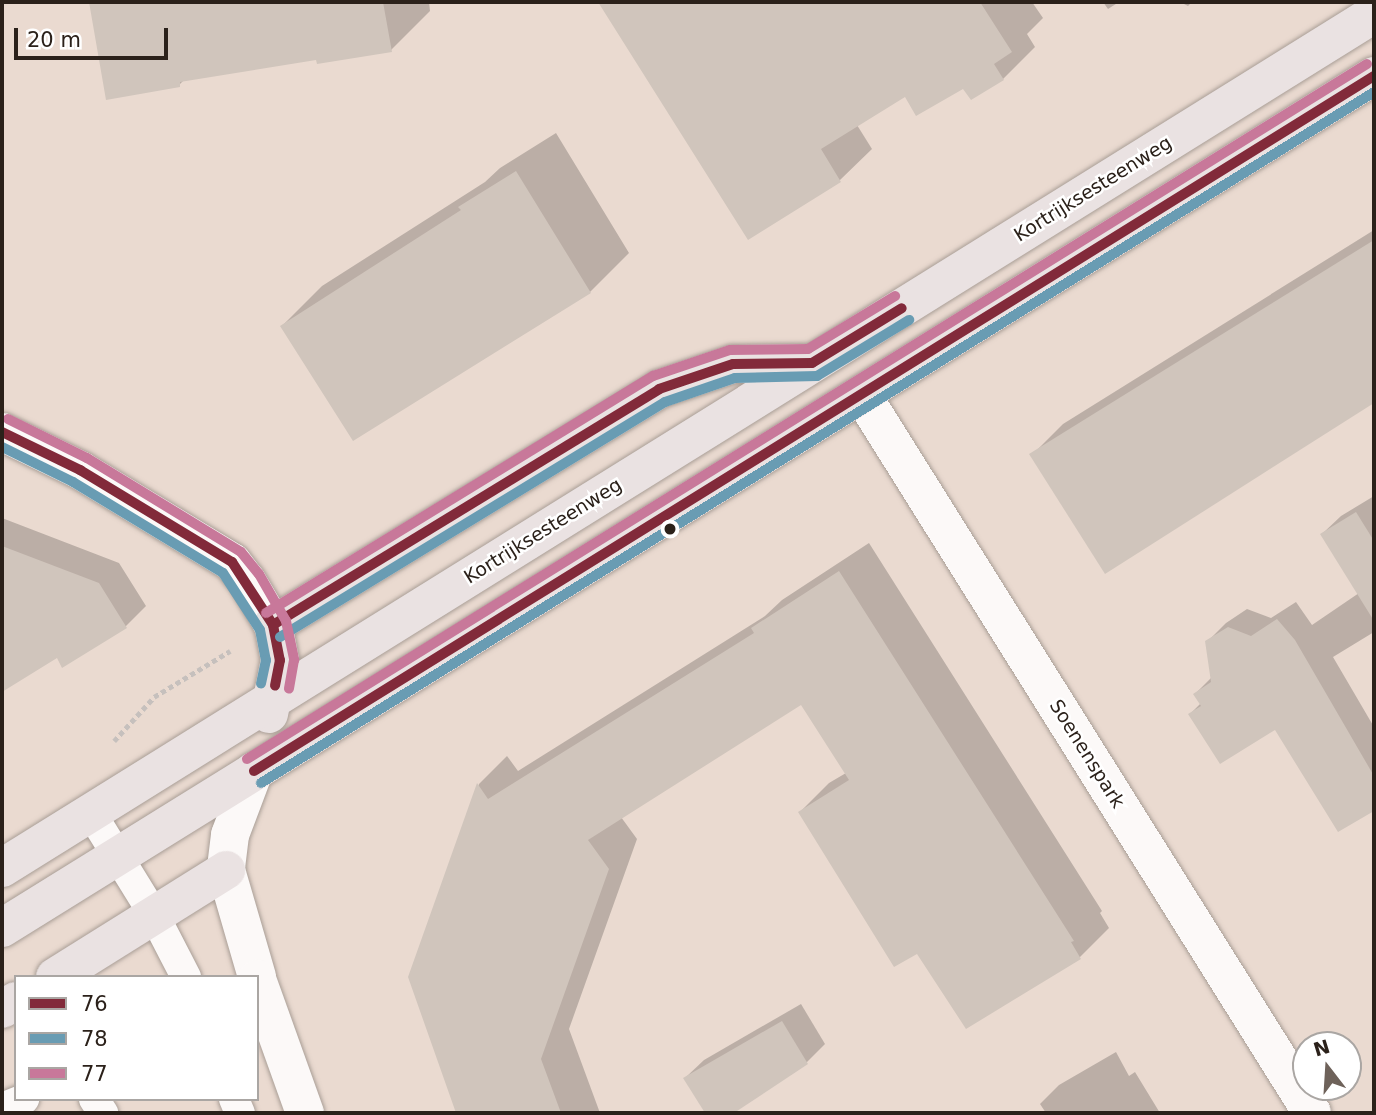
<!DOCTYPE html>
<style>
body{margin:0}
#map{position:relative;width:1376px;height:1115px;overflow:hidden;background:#eadad0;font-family:"DejaVu Sans",sans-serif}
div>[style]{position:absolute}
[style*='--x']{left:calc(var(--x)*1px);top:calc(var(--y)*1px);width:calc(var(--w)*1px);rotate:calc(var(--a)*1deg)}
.shadow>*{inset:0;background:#0003}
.building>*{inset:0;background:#d0c5bc}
.path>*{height:4.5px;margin-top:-2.25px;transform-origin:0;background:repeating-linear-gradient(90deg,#c6c0bd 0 5px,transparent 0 8.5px)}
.roads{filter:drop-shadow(0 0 2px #a99e96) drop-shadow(0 0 2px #a99e96)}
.service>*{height:30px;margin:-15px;padding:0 15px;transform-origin:15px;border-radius:15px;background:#fcf9f8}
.minor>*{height:38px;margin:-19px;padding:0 19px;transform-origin:19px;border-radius:19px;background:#fcf9f8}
.tertiary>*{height:38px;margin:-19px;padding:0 19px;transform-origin:19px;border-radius:19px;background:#fcf9f8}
.primary>*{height:38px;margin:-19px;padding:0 19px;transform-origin:19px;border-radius:19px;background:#eae2e2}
.bus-1>*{height:10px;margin:-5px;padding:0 5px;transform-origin:5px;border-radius:5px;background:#822a3a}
.bus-2>*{height:10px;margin:-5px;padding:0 5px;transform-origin:5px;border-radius:5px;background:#699cb3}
.bus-3>*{height:10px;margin:-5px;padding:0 5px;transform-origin:5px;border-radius:5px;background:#c8789a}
.dots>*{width:19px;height:19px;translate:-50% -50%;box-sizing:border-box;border:4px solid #fff;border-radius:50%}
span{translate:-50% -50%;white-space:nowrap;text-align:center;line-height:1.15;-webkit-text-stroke:5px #fff;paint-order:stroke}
.street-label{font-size:19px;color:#2b211a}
.frame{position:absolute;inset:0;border:4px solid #2b211a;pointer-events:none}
.legend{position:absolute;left:14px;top:975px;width:245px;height:126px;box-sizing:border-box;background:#fff;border:2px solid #aaa6a3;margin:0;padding:9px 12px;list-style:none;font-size:21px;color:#2b211a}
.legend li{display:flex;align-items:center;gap:14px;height:35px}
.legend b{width:35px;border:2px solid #aaa6a3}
.north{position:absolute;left:1292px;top:1031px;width:70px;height:70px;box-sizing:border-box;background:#fff;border:2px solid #aaa6a3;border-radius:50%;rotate:343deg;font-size:19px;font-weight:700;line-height:28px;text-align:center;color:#2b211a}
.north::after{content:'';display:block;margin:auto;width:24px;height:32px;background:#6e625a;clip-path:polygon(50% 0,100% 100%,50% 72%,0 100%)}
.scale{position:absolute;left:14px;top:28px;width:154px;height:32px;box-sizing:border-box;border:4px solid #2b211a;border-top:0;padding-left:9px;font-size:21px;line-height:24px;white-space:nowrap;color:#2b211a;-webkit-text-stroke:5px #fff;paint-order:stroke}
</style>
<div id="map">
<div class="shadow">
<i style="clip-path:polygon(91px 2px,429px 2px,430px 11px,391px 50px,317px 58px,184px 80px,179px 85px,107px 98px)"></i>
<i style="clip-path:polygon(601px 2px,1032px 2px,1043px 18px,1027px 34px,1035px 47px,1003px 79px,905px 95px,857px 125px,872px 149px,840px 180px,749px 237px)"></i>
<i style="clip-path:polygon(1103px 2px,1119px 2px,1108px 9px)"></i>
<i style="clip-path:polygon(1180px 2px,1192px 2px,1188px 6px)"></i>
<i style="clip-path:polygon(556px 133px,629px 253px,590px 292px,282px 326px,322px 286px,485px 182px,500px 168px)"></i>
<i style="clip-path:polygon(1374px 230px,1374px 402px,1105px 571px,1032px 455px,1063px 424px)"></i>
<i style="clip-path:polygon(1374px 496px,1374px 632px,1333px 657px,1374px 727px,1374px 809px,1339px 829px,1275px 727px,1190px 714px,1201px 703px,1195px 694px,1212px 677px,1207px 642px,1226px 623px,1247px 609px,1271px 618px,1296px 602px,1312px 625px,1359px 593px,1322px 534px,1341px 516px)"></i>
<i style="clip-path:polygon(2px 518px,119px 563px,146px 606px,126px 626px,58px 655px,2px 690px)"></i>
<i style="clip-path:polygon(869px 543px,1102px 911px,1100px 913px,1109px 928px,1080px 957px,917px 951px,800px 812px,829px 783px,846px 773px,802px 703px,621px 817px,637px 839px,569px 1029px,600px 1113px,458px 1113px,410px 977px,479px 784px,507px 756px,518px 771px,765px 616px,782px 600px)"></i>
<i style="clip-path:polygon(801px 1004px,825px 1044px,807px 1062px,731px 1113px,707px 1113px,685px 1078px,704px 1060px)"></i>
<i style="clip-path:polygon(1116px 1052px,1129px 1076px,1135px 1072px,1160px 1113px,1046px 1113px,1040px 1104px,1059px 1085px)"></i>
</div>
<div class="building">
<i style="clip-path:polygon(89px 2px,383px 2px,392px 52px,317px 64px,316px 60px,180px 82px,180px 87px,106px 100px)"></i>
<i style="clip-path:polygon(598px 2px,980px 2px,1012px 52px,994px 64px,1004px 80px,971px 100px,963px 89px,916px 116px,905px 97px,821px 149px,841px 182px,748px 240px)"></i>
<i style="clip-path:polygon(516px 171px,591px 293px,353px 441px,280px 326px,461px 210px,458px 207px)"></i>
<i style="clip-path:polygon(1374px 240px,1374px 403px,1105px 574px,1029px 454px)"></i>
<i style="clip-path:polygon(1356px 512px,1374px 541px,1374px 621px,1320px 534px)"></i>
<i style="clip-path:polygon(2px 546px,99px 583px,127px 628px,62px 668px,57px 658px,2px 692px)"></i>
<i style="clip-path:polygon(839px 571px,1074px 941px,1071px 942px,1081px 959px,966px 1029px,917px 954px,894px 967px,798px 812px,849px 780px,801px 705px,588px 840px,609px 869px,541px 1059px,561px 1113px,456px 1113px,408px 977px,477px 783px,488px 799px,754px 633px,751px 628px)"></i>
<i style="clip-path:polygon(1277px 619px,1295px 640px,1374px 776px,1374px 811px,1338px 832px,1275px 730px,1220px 764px,1188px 714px,1201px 706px,1193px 694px,1211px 682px,1205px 641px,1228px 627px,1251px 636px)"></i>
<i style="clip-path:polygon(782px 1021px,808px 1064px,734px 1113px,705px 1113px,683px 1078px)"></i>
</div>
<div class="path">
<i style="--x:114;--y:741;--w:59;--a:-47.7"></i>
<i style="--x:154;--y:697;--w:89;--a:-31.2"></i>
</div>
<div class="roads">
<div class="service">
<i style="--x:91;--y:813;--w:120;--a:58.3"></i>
<i style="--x:154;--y:915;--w:70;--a:62.7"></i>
<i style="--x:94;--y:1099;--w:17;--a:57"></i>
<i style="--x:234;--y:1099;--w:15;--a:67"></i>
<i style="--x:2;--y:1108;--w:24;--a:-22"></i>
</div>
<div class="minor">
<i style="--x:862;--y:395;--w:847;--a:57.92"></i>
<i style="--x:254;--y:771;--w:68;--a:110.6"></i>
<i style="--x:230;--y:835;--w:35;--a:97"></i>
<i style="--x:226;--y:870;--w:111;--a:73.8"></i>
<i style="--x:257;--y:979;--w:142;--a:70.3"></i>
</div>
<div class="tertiary">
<i style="--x:2;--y:432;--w:87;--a:26"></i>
<i style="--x:80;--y:470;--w:178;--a:31.2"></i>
<i style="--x:232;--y:562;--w:24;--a:52"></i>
<i style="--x:247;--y:581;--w:51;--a:59.4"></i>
</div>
<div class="primary">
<i style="--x:269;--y:714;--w:55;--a:-78.5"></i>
<i style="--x:280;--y:660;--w:36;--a:-101"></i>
<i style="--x:273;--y:625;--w:452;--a:-31.4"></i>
<i style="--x:659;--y:389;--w:78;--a:-18.7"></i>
<i style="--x:733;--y:364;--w:79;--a:-0.7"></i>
<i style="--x:2;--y:868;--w:1616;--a:-31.9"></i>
<i style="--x:2;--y:928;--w:1615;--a:-31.84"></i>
<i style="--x:55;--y:977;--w:202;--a:-32"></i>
<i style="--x:2;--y:1009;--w:16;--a:-30"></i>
</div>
</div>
<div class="bus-1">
<i style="--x:2;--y:432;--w:87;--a:26"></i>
<i style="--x:80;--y:470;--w:178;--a:31.2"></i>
<i style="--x:232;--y:562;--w:75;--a:56.9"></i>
<i style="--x:273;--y:625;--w:36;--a:79"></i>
<i style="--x:280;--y:660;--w:26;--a:101"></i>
<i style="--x:273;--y:625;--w:452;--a:-31.4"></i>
<i style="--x:659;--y:389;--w:78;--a:-18.7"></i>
<i style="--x:733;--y:364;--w:79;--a:-0.7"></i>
<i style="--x:812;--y:363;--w:105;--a:-31.4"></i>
<i style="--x:254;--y:771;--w:1318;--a:-31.82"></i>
</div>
<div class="bus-2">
<i style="--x:2;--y:447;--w:79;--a:26.2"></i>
<i style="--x:73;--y:482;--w:175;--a:31.2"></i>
<i style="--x:223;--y:573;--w:68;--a:57"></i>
<i style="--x:260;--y:630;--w:31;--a:79"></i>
<i style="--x:266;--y:660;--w:24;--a:102"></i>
<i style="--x:280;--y:637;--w:451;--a:-31.4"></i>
<i style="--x:665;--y:402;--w:74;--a:-18.9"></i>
<i style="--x:735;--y:378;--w:82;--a:-1.4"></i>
<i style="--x:817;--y:376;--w:108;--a:-31.3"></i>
<i style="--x:261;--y:783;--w:1310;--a:-31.83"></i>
</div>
<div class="bus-3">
<i style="--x:8;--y:419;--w:88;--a:26.3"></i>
<i style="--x:87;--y:458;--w:180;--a:31.4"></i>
<i style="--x:241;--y:552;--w:28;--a:51"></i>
<i style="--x:259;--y:574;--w:54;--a:60.1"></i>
<i style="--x:286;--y:621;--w:40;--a:78"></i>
<i style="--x:294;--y:660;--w:29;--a:100"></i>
<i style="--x:266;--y:613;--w:454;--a:-31.5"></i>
<i style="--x:653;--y:376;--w:81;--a:-18.7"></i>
<i style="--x:730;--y:350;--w:78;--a:-0.7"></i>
<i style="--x:808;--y:349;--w:102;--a:-31.3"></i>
<i style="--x:247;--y:759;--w:1318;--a:-31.82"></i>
</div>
<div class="dots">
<i style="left:670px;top:529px;background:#2b211a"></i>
</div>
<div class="street-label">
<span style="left:1093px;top:189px;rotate:-32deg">Kortrijksesteenweg</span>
<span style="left:543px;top:531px;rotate:-32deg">Kortrijksesteenweg</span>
<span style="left:1087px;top:754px;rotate:58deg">Soenenspark</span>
</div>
<div class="frame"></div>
<ul class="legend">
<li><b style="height:9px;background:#822a3a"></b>76</li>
<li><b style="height:9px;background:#699cb3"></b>78</li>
<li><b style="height:9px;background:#c8789a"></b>77</li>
</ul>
<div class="north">N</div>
<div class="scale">20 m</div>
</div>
